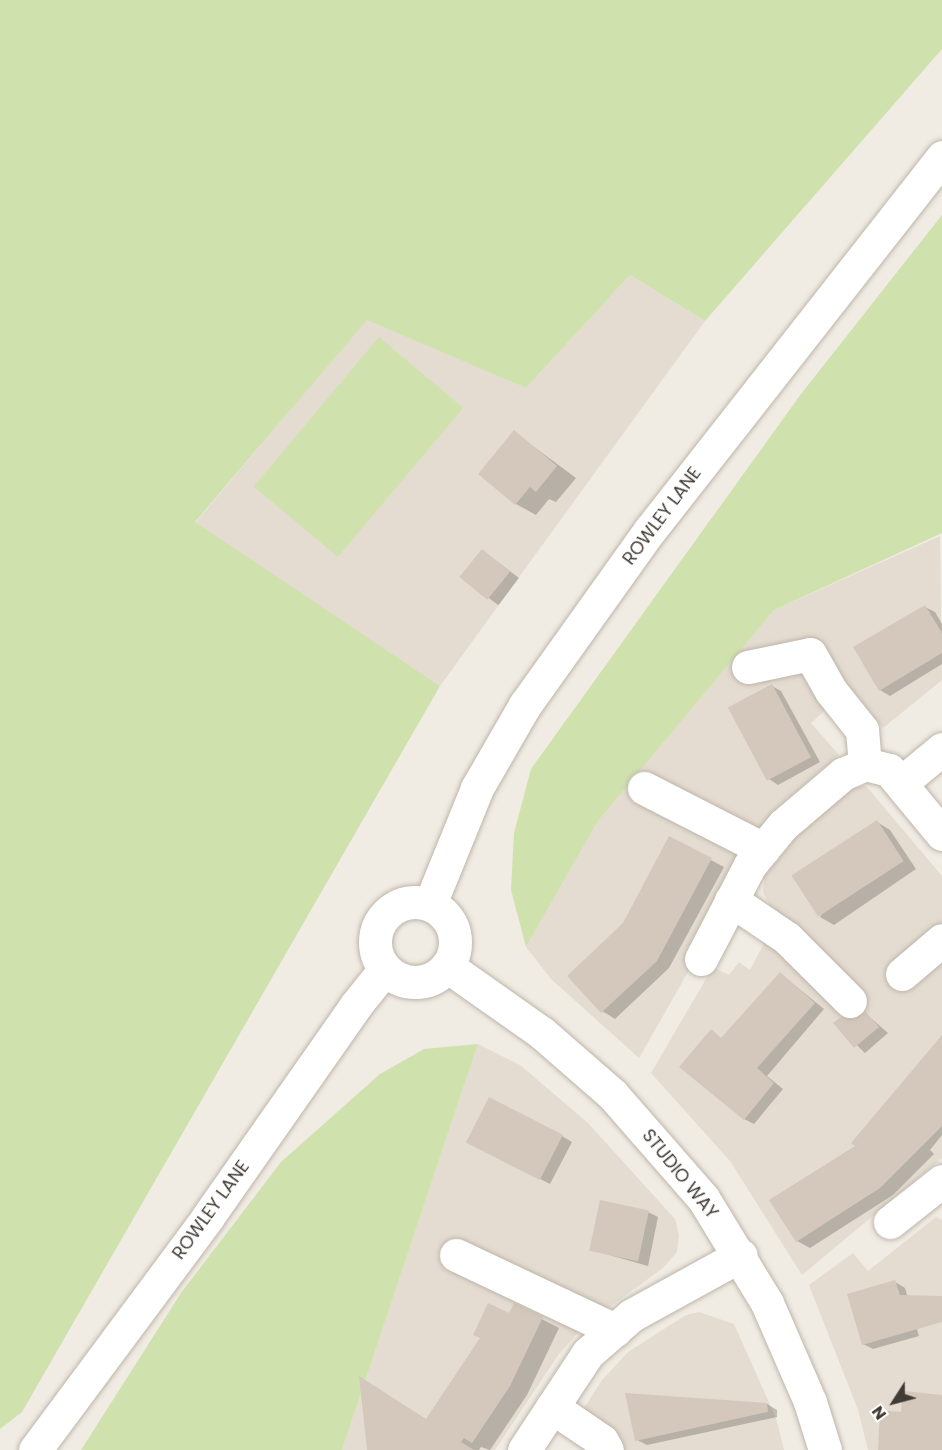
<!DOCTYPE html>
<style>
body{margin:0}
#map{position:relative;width:942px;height:1450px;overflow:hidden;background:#f0ebe3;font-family:Poppins,sans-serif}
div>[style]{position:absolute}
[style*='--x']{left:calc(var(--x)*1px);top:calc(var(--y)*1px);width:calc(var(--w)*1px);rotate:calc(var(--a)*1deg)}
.residential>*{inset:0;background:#e4dcd1}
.green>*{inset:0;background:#cfe2ae;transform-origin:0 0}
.shadow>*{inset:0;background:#0003;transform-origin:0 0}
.building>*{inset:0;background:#d4c8bc;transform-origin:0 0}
.roads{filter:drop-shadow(0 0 2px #beb5a9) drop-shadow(0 0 2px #beb5a9)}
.minor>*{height:33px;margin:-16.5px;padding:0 16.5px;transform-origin:16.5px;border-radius:16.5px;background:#fff}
.minor>.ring{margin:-16.5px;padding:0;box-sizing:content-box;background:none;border:33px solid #fff;border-radius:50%}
span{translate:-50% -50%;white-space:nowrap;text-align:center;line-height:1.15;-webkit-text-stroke:4.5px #fff;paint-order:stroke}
.street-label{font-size:18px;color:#413b34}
.north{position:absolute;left:864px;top:1372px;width:60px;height:60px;-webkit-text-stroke:4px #fff;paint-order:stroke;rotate:234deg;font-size:16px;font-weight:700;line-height:24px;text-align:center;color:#413b34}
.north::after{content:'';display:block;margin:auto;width:21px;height:27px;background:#413b34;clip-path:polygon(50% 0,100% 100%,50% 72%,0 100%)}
</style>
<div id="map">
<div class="residential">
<i style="clip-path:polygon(630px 275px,705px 321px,440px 686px,195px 523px,367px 319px,526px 388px)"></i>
<i style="clip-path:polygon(940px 536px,942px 680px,883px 728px,850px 688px,811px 723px,839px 755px,776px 809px,739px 855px,685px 952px,696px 958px,639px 1058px,551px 979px,526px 947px,598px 821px,774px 610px)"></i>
<i style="clip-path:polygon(866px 786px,942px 876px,942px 1158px,802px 1275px,730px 1161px,651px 1073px,713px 967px,729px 975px,739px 962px,750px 970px,780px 913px,770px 906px,763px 892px,765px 869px,784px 844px,850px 787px)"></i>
<i style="clip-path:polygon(478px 1044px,520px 1065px,588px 1123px,675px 1219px,679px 1235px,677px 1252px,663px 1268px,584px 1326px,559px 1354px,495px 1450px,342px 1450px)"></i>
<i style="clip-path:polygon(936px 1217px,942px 1220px,942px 1450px,868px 1450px,858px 1410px,809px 1285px,853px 1253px,868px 1271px)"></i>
<i style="clip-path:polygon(699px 1312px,734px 1324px,776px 1418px,784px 1450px,583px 1450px,566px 1437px,602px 1380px,628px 1352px,686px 1315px)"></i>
</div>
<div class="green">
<i style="clip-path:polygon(0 0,942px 0,942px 49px,705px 321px,630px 275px,526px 388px,367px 320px,195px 522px,440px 686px,22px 1412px,0 1429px)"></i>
<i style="clip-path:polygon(942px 215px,942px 533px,774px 610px,598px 821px,526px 947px,511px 890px,514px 833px,531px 769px,801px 394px)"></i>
<i style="left:379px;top:337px;width:110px;height:195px;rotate:40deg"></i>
<i style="clip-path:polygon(478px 1044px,342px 1450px,81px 1450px,181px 1293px,281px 1162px,380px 1074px,424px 1049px)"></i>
</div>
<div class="shadow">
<i style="clip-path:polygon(514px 432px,576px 478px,556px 502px,549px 499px,536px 515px,516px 504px)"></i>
<i style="left:483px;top:551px;width:45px;height:34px;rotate:37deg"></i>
<i style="clip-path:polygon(925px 607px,935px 612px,942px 624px,942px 664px,890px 696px,880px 690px)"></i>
<i style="clip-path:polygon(772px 686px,781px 691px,820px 762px,778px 785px,769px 779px,730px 708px)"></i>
<i style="clip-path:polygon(877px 822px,890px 830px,916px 869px,834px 925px,820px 917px)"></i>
<i style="clip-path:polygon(669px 838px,724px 867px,669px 968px,615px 1019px,602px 1011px,624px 924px)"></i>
<i style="clip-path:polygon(781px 974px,824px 1009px,767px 1076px,783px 1089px,754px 1124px,744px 1119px,711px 1031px,722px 1039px)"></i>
<i style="clip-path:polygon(865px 1013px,888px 1033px,865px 1053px,835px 1024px,856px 1020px)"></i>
<i style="clip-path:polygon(942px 1051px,942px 1135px,930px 1150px,934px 1154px,893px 1195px,810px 1248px,797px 1241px)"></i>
<i style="clip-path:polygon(562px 1136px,572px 1142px,550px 1184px,477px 1147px)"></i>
<i style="clip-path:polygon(648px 1212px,658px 1217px,648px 1266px,592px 1250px)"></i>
<i style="clip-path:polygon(895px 1282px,905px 1288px,919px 1336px,873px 1349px,863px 1344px)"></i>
<i style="clip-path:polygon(515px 1305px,559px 1328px,527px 1395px,490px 1450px,481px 1447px,479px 1450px,369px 1450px,427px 1420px)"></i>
<i style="clip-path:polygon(767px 1404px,777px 1410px,777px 1417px,647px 1445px,637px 1440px)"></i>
</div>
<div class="building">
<i style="clip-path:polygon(514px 430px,557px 466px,536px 492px,530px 487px,515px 505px,478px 474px)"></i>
<i style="left:482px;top:549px;width:36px;height:36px;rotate:39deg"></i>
<i style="clip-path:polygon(925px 605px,942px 633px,942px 653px,879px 691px,853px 647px)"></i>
<i style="left:772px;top:684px;width:83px;height:50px;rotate:62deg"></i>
<i style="left:877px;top:820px;width:49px;height:102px;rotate:57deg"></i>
<i style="clip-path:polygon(669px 836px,712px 858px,657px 961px,601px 1013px,567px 976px,623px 923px)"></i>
<i style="clip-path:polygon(780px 972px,815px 1003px,757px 1068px,774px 1083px,744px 1120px,679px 1067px,711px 1029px,721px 1038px)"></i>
<i style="clip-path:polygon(865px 1011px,879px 1027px,854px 1048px,833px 1023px,841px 1017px,855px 1019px)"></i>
<i style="clip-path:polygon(942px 1035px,942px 1126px,880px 1188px,796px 1242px,769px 1200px,855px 1146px,851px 1143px)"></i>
<i style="left:489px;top:1097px;width:83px;height:51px;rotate:27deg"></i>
<i style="left:600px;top:1200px;width:50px;height:52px;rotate:12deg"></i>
<i style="clip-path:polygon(895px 1280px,900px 1295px,942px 1296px,942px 1322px,862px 1345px,847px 1294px)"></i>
<i style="clip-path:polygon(488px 1303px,509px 1313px,514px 1303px,543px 1317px,510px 1386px,472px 1443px,464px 1438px,461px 1442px,474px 1450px,367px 1450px,359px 1376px,426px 1419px,480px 1338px,473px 1335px)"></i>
<i style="clip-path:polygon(903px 1391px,942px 1395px,942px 1450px,878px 1450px,880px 1410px,901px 1412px)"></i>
<i style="clip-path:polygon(625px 1393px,767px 1403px,768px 1412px,635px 1441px)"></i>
</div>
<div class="roads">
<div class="minor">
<i style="--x:748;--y:667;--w:63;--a:-11.8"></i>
<i style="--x:810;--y:654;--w:43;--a:60.4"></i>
<i style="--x:831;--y:691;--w:50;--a:51.5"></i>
<i style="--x:862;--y:730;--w:34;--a:85"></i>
<i style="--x:901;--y:783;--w:53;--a:-39.7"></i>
<i style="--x:644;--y:788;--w:134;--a:27.1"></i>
<i style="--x:731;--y:900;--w:68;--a:34.2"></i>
<i style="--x:787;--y:938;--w:89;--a:45"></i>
<i class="ring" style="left:375px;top:902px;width:47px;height:47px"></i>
<i style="--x:430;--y:904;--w:125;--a:-67.9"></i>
<i style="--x:477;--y:788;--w:96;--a:-60"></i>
<i style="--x:525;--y:705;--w:215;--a:-54.5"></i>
<i style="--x:650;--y:530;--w:474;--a:-51.9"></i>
<i style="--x:701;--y:959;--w:106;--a:-62.5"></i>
<i style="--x:750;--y:865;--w:52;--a:-50.5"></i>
<i style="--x:783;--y:825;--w:79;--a:-40.4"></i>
<i style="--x:843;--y:774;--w:24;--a:-24"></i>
<i style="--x:865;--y:764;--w:25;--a:14"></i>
<i style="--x:889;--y:770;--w:83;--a:50.4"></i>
<i style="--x:447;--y:966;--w:116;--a:35.2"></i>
<i style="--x:542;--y:1033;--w:94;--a:41.1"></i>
<i style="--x:613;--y:1095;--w:137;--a:48.9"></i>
<i style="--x:703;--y:1198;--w:123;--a:58.6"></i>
<i style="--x:767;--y:1303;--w:108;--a:66.5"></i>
<i style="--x:810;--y:1402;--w:50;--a:72.6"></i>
<i style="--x:902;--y:974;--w:52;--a:-40.4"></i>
<i style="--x:890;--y:1222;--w:66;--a:-38.3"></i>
<i style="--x:456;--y:1255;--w:176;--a:25.3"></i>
<i style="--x:552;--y:1407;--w:60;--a:34.2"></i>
<i style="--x:602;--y:1441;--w:10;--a:61"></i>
<i style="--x:35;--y:1450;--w:289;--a:-53.4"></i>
<i style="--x:207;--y:1218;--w:260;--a:-55"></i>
<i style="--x:356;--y:1005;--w:46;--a:-51.1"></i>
<i style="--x:524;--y:1450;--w:116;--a:-56.6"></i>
<i style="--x:588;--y:1353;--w:58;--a:-40.8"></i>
<i style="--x:632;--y:1315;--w:124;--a:-28.8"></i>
</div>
</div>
<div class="street-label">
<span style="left:662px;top:516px;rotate:-53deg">ROWLEY LANE</span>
<span style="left:680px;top:1174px;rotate:51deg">STUDIO WAY</span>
<span style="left:211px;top:1210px;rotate:-54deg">ROWLEY LANE</span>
</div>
<div class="north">N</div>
</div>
